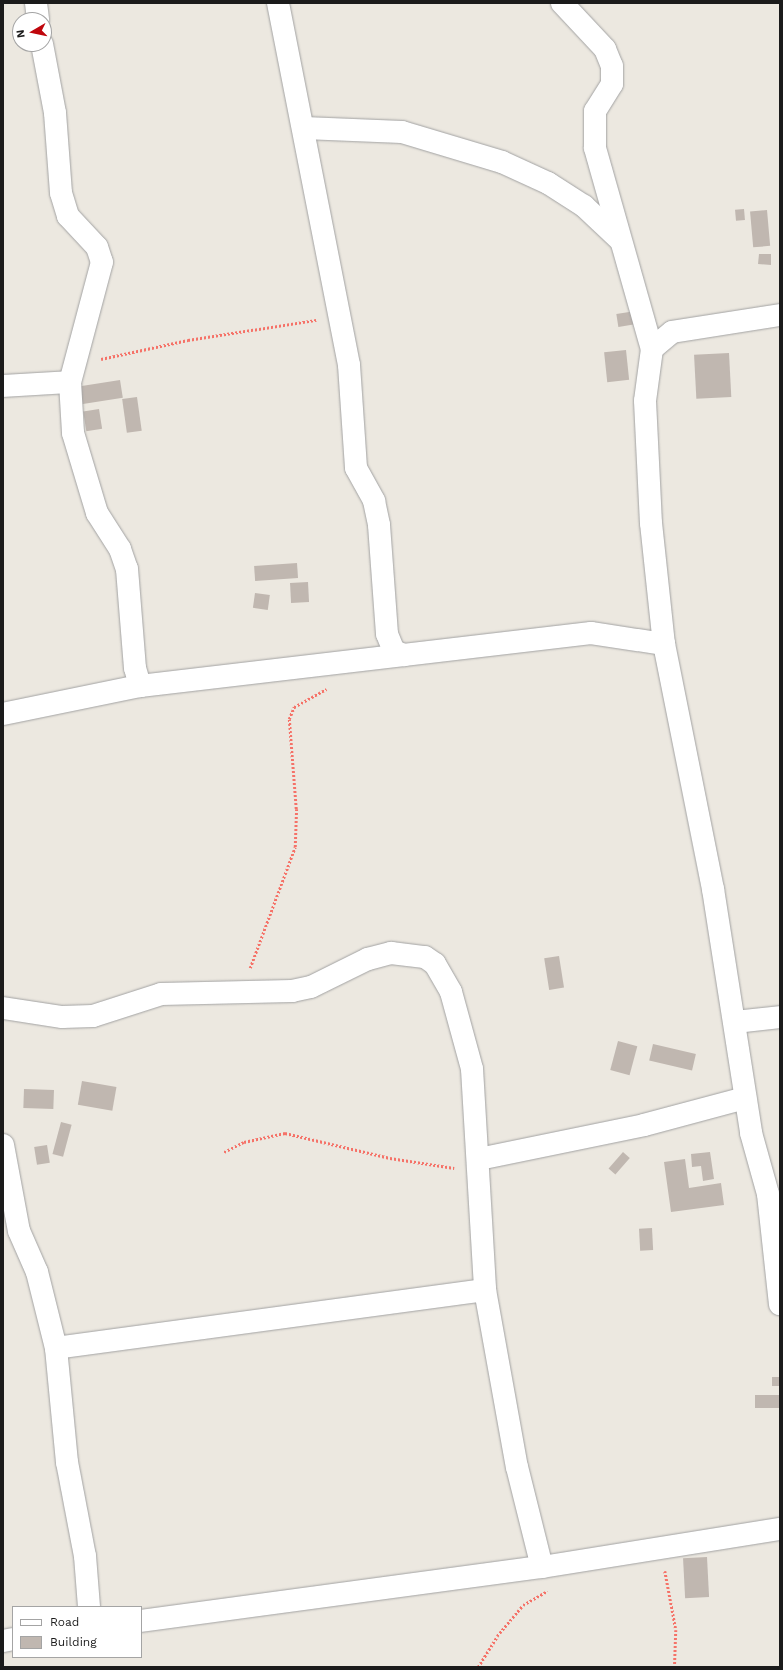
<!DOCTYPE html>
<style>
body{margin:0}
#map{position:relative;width:783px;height:1670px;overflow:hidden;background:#ece8e0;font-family:"Work Sans",sans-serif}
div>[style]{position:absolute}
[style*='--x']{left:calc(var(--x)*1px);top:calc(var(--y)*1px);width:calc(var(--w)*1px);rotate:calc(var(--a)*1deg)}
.building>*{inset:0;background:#c0b7b0;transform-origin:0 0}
.path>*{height:2.5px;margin-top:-1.25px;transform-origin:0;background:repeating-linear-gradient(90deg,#f57268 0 2px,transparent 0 4px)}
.roads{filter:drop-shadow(0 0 1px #a2a2a2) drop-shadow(0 0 1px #a2a2a2)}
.minor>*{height:22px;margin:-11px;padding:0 11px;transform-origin:11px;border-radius:11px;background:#fff}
span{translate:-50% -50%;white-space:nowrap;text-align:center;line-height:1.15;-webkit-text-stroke:4px #fff;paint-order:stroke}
.frame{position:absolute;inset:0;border:4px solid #1b1b1b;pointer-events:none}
.legend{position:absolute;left:12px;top:1606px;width:130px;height:52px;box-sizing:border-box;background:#fff;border:1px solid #a4a4a4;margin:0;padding:5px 7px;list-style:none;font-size:12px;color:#1b1b1b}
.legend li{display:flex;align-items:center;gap:8px;height:20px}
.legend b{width:20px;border:1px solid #a4a4a4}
.north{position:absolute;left:12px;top:12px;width:40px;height:40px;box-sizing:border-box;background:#fff;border:1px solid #a4a4a4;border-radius:50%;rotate:261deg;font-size:11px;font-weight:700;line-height:16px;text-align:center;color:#1b1b1b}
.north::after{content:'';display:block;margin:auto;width:14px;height:18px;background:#bf060c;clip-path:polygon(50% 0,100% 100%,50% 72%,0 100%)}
</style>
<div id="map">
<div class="building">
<i style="left:744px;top:209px;width:11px;height:9px;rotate:85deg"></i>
<i style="left:767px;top:210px;width:36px;height:17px;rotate:85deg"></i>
<i style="clip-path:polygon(759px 254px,771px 254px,771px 265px,758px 264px)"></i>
<i style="left:642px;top:310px;width:13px;height:26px;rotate:81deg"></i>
<i style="left:626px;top:350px;width:30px;height:22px;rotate:84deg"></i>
<i style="left:729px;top:353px;width:44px;height:35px;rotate:87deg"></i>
<i style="left:120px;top:380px;width:18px;height:42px;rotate:81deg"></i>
<i style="left:137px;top:397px;width:34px;height:15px;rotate:82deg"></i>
<i style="left:99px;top:409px;width:20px;height:16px;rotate:81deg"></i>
<i style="left:297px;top:563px;width:15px;height:43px;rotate:86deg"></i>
<i style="left:308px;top:582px;width:20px;height:18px;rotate:87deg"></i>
<i style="left:255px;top:593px;width:15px;height:15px;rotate:8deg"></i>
<i style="left:559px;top:956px;width:32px;height:15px;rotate:81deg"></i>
<i style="left:618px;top:1041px;width:20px;height:30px;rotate:15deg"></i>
<i style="left:653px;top:1044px;width:44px;height:17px;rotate:13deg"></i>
<i style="left:82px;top:1081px;width:35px;height:24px;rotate:10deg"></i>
<i style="left:24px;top:1089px;width:30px;height:19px;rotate:2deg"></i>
<i style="left:61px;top:1122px;width:11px;height:33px;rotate:15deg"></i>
<i style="left:47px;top:1145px;width:18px;height:13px;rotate:81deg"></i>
<i style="left:623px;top:1152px;width:9px;height:22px;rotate:41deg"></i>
<i style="clip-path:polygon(710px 1152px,714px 1179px,703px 1181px,701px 1166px,692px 1167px,691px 1154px)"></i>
<i style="clip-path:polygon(685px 1159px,689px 1188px,721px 1183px,724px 1205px,671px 1212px,664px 1162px)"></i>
<i style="left:652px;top:1228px;width:22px;height:13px;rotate:87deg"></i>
<i style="left:772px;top:1377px;width:8px;height:9px"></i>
<i style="left:780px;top:1395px;width:13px;height:25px;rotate:90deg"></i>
<i style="left:707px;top:1557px;width:40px;height:24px;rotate:87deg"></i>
</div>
<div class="path">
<i style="--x:101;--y:359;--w:89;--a:-12.3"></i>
<i style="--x:188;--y:340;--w:130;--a:-8.9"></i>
<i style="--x:250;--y:968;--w:129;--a:-69.6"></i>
<i style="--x:295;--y:847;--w:38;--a:-88"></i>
<i style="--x:296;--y:809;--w:90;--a:-94.4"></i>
<i style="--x:289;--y:719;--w:13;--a:-67"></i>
<i style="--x:294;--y:707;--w:37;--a:-29"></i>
<i style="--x:224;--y:1152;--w:22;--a:-27"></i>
<i style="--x:244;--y:1142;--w:42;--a:-12.4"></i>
<i style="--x:285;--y:1133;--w:108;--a:13.4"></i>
<i style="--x:390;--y:1158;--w:65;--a:8.9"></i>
<i style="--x:665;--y:1571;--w:60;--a:79.4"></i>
<i style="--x:676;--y:1630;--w:37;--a:92"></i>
<i style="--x:478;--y:1667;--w:36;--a:-58"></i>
<i style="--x:497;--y:1636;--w:40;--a:-50"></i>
<i style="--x:523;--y:1605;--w:28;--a:-30"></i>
</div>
<div class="roads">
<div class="minor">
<i style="--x:36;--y:3;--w:17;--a:83"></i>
<i style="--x:278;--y:3;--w:369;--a:78.9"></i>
<i style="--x:349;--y:365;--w:103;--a:86.1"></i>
<i style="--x:356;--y:468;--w:38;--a:61"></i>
<i style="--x:374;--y:501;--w:25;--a:78"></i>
<i style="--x:379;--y:525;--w:109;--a:85.8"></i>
<i style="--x:387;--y:634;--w:18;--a:68"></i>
<i style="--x:394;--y:651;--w:11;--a:22"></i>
<i style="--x:562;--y:3;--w:63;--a:46.9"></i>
<i style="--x:605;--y:49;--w:18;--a:68"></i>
<i style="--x:612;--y:66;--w:18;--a:90"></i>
<i style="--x:612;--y:84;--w:32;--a:122"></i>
<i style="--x:595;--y:111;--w:37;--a:90"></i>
<i style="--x:595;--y:148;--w:209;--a:74.2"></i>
<i style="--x:42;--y:44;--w:70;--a:79.3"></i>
<i style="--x:55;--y:113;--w:80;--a:85.7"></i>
<i style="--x:61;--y:193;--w:24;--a:73"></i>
<i style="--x:68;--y:216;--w:42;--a:46.9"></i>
<i style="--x:97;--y:247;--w:16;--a:72"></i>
<i style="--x:102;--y:262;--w:124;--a:104.9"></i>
<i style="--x:70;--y:382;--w:51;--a:86.6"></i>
<i style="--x:73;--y:433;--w:84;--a:73.3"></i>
<i style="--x:97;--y:513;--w:43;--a:57.4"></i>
<i style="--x:120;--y:549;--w:21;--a:71"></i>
<i style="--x:127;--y:569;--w:99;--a:85.4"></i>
<i style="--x:135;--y:668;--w:19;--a:74"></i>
<i style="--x:304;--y:128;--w:98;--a:2.3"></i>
<i style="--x:402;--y:132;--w:104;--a:16.7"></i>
<i style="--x:502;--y:162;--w:51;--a:24.5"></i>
<i style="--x:548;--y:183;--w:43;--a:32.6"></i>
<i style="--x:584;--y:206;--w:48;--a:43.3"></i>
<i style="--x:780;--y:315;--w:109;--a:171.1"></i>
<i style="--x:672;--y:332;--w:26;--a:140"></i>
<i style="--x:652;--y:349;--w:52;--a:97.7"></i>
<i style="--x:645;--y:401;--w:122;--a:87.2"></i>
<i style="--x:651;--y:523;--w:122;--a:83.9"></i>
<i style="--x:664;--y:644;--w:250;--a:78.7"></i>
<i style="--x:713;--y:889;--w:247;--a:81.1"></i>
<i style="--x:751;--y:1133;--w:63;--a:74.4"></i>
<i style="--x:768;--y:1194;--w:111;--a:83.8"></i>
<i style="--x:3;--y:386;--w:67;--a:-3.4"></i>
<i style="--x:3;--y:714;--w:140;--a:-11.6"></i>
<i style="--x:140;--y:686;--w:454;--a:-6.7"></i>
<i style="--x:591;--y:633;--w:74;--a:8.6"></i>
<i style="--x:3;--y:1008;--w:60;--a:8.7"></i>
<i style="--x:62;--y:1017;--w:31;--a:-2"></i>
<i style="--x:93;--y:1016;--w:71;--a:-17.9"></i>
<i style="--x:161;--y:994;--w:131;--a:-1.3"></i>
<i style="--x:292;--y:991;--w:19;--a:-12"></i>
<i style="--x:311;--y:987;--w:64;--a:-26.2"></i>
<i style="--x:368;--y:959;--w:24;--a:-15"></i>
<i style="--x:391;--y:953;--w:34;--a:7"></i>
<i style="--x:425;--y:957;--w:12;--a:35"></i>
<i style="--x:435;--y:964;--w:32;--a:60"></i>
<i style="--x:451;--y:992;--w:80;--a:74.7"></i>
<i style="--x:472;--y:1069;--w:221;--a:86.6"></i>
<i style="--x:485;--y:1290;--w:180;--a:79.8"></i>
<i style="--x:517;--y:1467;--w:103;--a:76"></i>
<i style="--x:735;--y:1022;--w:45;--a:-6.3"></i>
<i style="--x:3;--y:1145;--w:87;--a:79.5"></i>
<i style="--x:19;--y:1231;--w:45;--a:66.3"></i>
<i style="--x:37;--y:1272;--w:78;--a:76"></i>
<i style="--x:56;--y:1348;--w:115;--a:84.5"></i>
<i style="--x:67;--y:1462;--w:96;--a:79.2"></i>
<i style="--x:85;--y:1556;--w:51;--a:85.5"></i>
<i style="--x:479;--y:1159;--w:168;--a:-11.6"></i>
<i style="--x:644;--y:1125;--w:105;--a:-15"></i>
<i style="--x:56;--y:1348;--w:433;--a:-7.7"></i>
<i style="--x:141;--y:1621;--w:405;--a:-7.7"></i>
<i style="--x:542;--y:1567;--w:241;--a:-9.1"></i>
<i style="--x:3;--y:1641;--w:10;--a:-11"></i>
</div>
</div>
<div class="frame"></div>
<ul class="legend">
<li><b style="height:5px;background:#fff"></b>Road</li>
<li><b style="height:11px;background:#c0b7b0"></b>Building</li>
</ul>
<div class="north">N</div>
</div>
